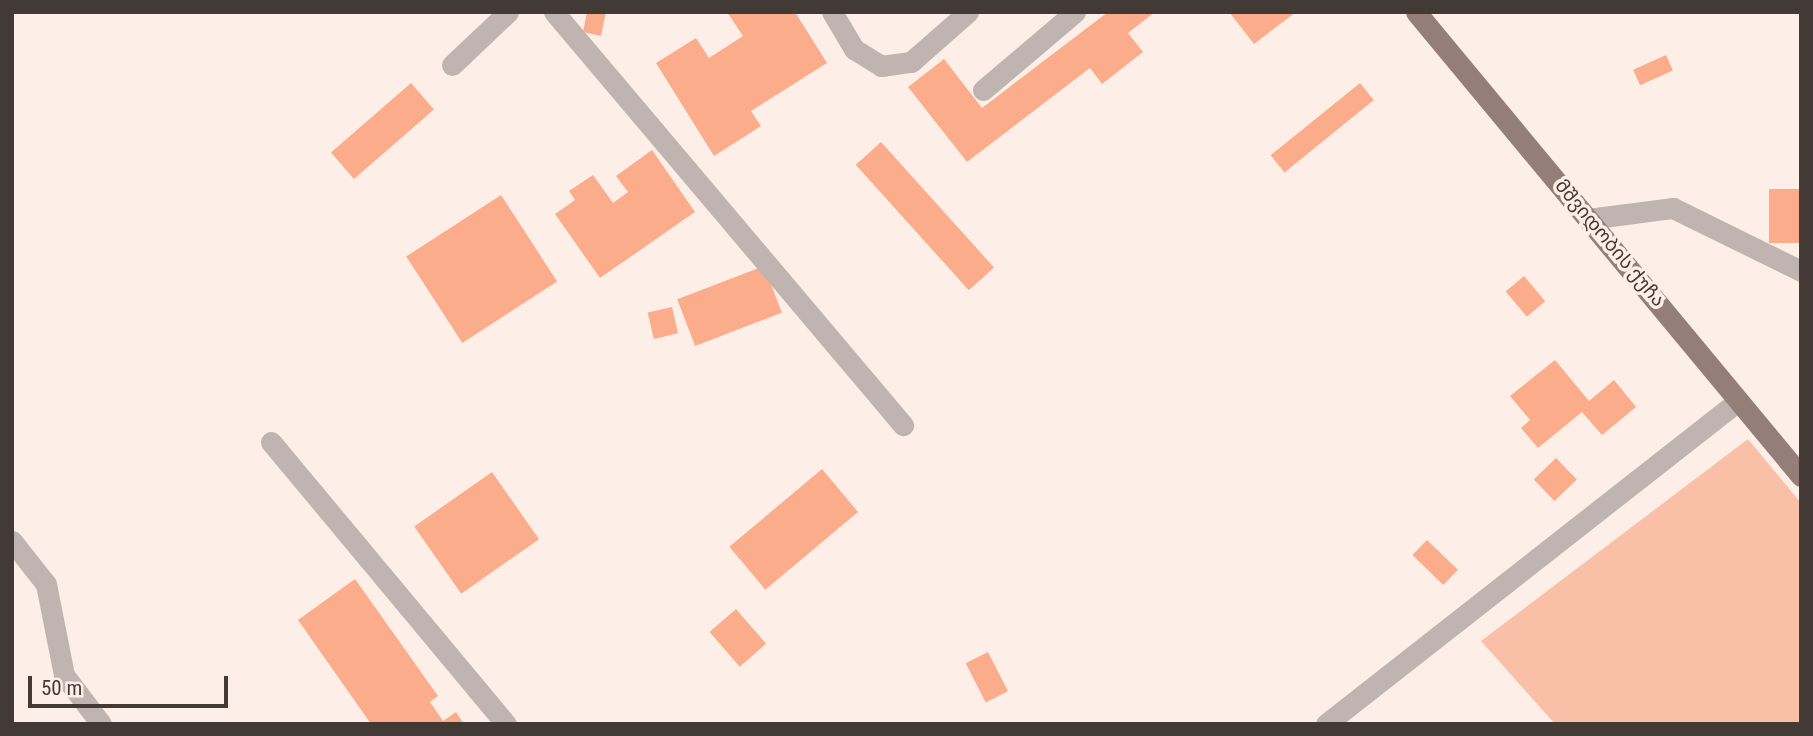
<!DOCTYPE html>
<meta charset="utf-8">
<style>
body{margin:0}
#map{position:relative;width:1813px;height:736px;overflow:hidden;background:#feeee8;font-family:"Roboto Condensed","Noto Sans Georgian",sans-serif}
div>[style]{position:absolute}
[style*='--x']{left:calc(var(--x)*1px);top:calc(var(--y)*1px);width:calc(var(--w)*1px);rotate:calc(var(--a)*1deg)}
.green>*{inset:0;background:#f9bfa7}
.building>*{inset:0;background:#fbad8b;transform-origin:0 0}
.minor>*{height:21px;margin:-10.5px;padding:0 10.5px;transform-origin:10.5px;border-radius:10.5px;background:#bfb4af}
.major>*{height:21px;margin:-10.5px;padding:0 10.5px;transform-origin:10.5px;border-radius:10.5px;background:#937f77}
span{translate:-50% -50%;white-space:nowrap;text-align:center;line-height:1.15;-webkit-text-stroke:7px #feeee8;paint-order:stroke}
.street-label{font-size:19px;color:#443a35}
.frame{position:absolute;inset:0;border:14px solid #443a35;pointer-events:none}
.scale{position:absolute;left:28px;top:676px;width:200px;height:32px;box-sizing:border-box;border:4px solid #443a35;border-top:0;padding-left:9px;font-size:21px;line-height:24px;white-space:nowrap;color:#443a35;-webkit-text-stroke:5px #feeee8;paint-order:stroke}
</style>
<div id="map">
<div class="green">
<i style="clip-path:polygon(1748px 439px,1801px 503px,1801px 724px,1555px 724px,1481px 641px)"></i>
</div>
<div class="building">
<i style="clip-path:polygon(587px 12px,606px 12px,601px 36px,583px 32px)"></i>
<i style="clip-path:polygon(727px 12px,795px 12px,827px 63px,751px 111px,761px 126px,714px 156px,656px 63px,696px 38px,709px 58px,743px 36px)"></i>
<i style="clip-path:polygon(1108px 12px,1155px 12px,1128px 33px,1143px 52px,1102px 84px,1090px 68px,967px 162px,908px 87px,944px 59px,982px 108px)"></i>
<i style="clip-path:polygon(1229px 12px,1296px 12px,1254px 44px)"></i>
<i style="left:1666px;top:55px;width:17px;height:36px;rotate:66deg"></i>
<i style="left:411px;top:83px;width:35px;height:106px;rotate:49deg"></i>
<i style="left:1360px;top:83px;width:22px;height:115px;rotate:51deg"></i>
<i style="left:881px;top:142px;width:169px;height:34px;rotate:48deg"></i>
<i style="clip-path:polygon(652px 150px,695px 212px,600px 278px,555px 214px,575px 200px,569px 191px,593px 175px,613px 203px,628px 192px,616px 176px)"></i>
<i style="left:1801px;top:189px;width:54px;height:32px;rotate:90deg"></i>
<i style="left:501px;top:195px;width:103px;height:113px;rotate:57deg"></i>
<i style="left:764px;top:266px;width:50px;height:93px;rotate:69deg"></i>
<i style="left:1524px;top:276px;width:33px;height:24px;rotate:50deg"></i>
<i style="left:672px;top:307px;width:27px;height:25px;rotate:77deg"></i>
<i style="clip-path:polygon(1555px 360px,1589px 401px,1614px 380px,1636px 407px,1602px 435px,1582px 412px,1538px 448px,1521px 428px,1530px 420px,1510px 396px)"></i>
<i style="left:1556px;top:458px;width:30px;height:31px;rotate:46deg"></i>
<i style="left:822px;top:469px;width:56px;height:121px;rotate:50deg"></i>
<i style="left:492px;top:472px;width:82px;height:95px;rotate:55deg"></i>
<i style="left:1427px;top:540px;width:43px;height:21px;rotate:44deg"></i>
<i style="clip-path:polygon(355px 579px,438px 696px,430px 702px,443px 721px,456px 712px,464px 724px,371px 724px,298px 620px)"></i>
<i style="left:736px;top:609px;width:46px;height:35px;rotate:49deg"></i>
<i style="left:988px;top:652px;width:44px;height:25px;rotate:63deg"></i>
</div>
<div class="minor">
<i style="--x:554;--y:12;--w:541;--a:49.8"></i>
<i style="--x:832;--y:12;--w:43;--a:59.3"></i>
<i style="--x:854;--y:49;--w:32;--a:32"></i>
<i style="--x:881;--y:66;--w:30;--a:-8"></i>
<i style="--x:911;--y:62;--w:76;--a:-41.3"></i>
<i style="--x:452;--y:65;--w:77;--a:-43.4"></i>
<i style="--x:983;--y:90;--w:121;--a:-40.3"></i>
<i style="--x:1588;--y:219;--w:86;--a:-7.4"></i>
<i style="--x:1673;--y:208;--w:143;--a:26.2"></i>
<i style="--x:271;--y:442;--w:367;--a:50.2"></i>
<i style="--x:12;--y:541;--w:55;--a:51.7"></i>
<i style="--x:46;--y:584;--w:93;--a:78.8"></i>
<i style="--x:64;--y:675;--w:61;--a:52.9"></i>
<i style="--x:1326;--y:724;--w:524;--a:-38.1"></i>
</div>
<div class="major">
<i style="--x:1416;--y:12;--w:603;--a:50.32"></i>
</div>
<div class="street-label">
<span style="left:1610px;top:243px;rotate:50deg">მშვიდობის ქუჩა</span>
</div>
<div class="frame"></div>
<div class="scale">50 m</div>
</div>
